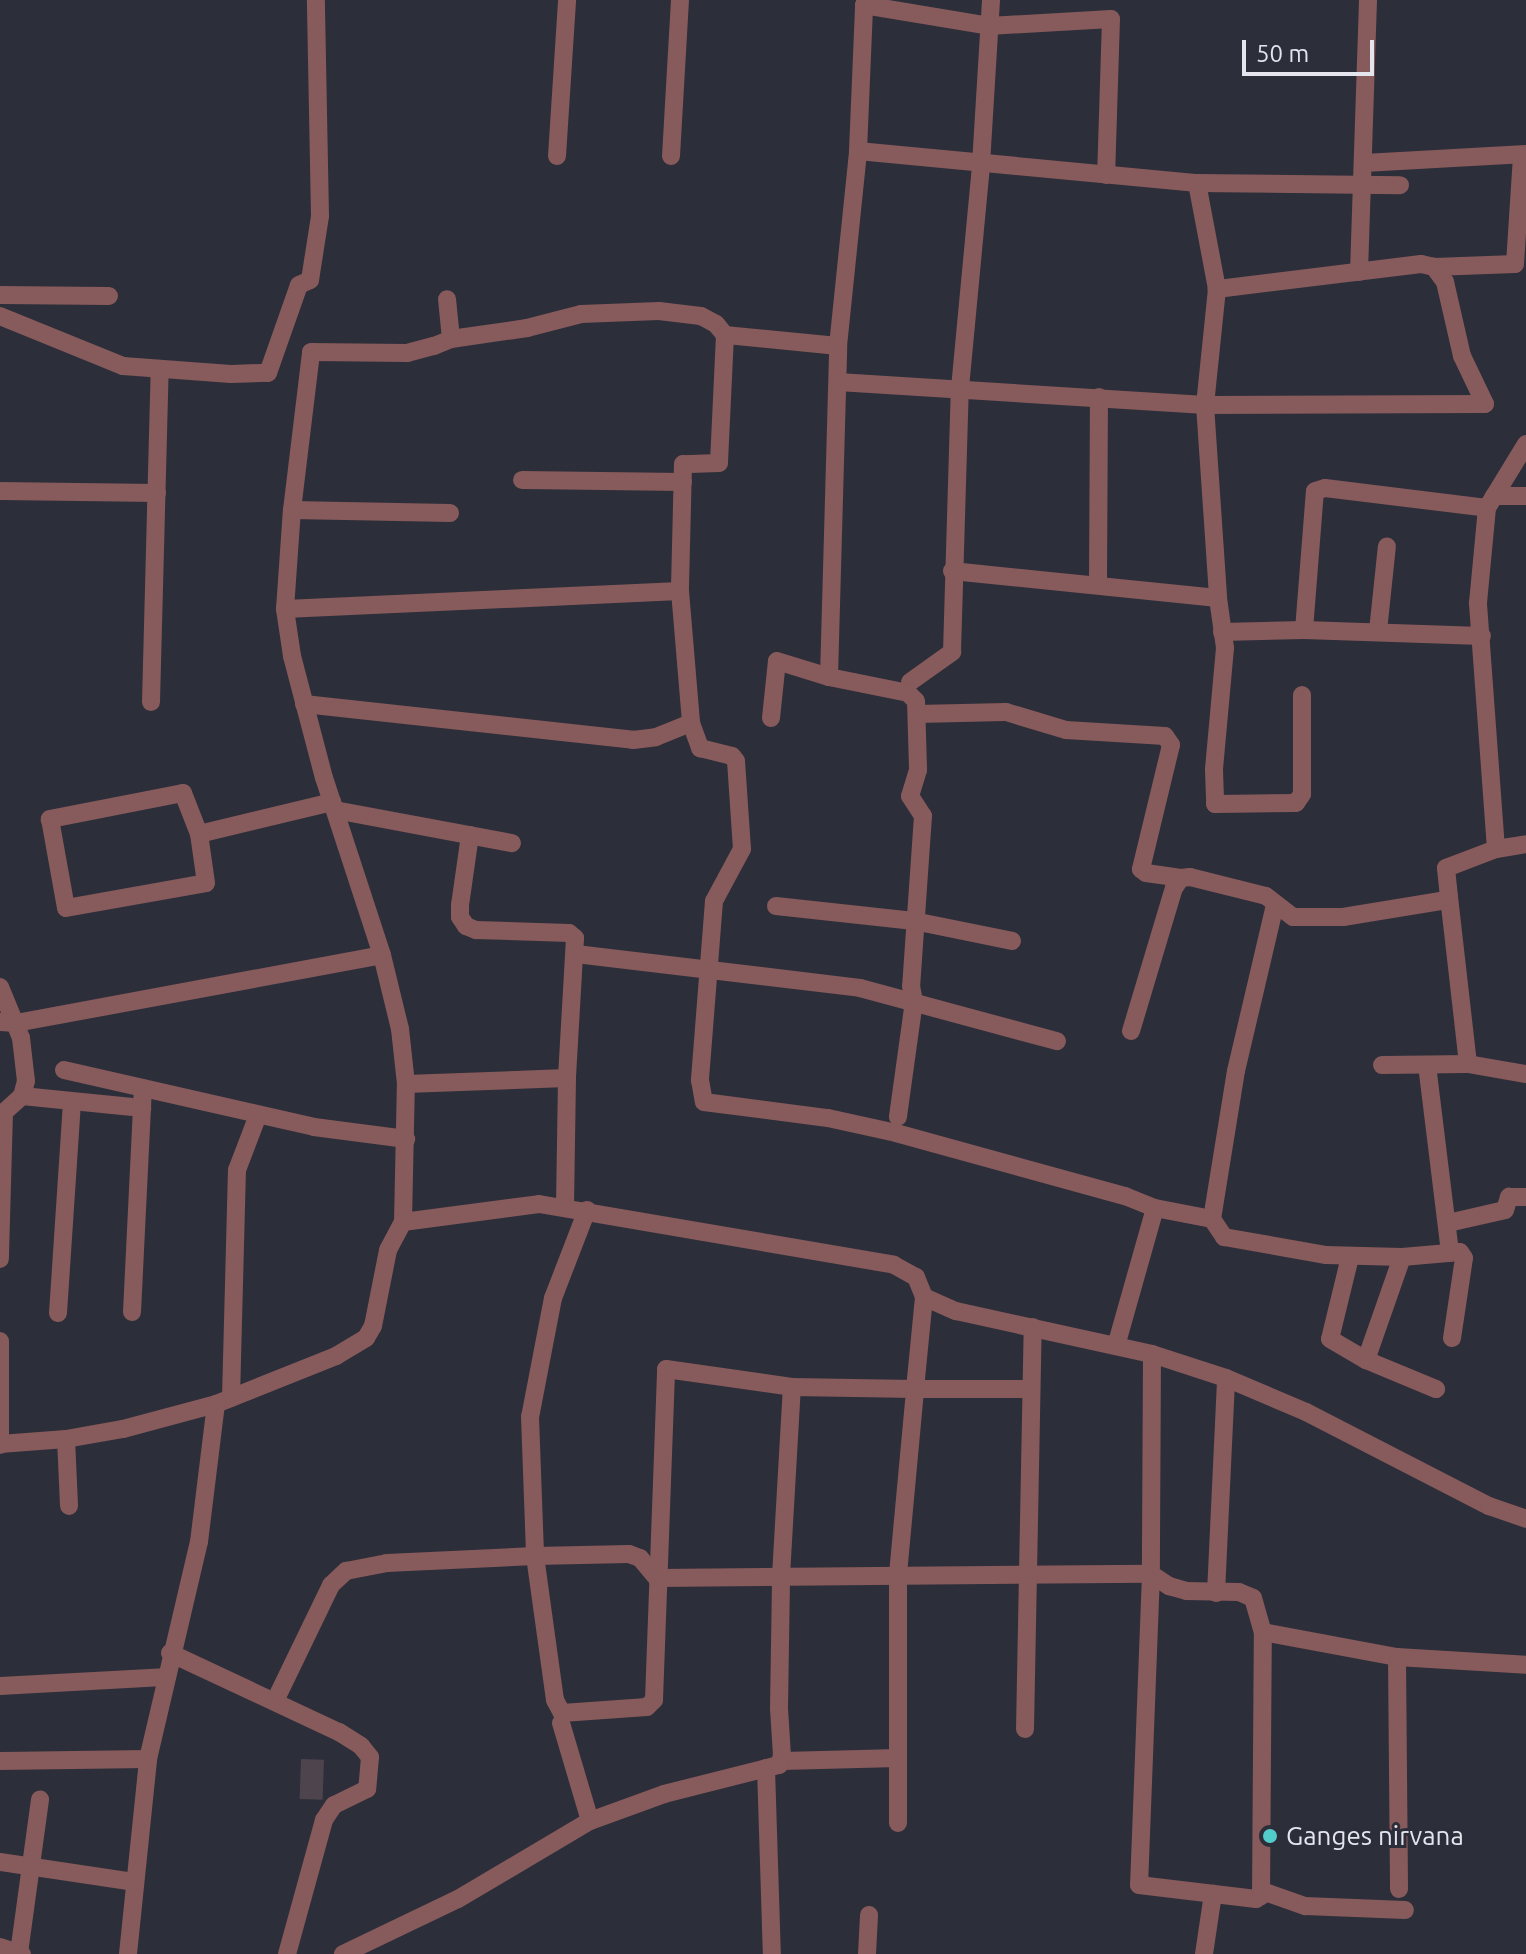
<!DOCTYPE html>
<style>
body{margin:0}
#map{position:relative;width:1526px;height:1954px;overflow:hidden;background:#2c2e3a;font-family:Ubuntu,sans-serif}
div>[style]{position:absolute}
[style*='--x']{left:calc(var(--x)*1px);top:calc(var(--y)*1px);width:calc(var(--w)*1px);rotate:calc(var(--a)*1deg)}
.building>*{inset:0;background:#4e444d;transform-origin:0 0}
.minor>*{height:18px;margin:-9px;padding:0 9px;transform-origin:9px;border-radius:9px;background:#875a5b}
.dots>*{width:22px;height:22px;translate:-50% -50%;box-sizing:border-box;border:4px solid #2c2e3a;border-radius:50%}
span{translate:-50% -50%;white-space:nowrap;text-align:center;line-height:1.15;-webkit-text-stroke:6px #2c2e3a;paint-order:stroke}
.poi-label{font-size:26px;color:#e4e5ed}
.left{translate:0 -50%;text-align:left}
.scale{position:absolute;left:1242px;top:40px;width:132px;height:36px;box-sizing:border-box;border:4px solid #e4e5ed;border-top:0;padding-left:10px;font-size:24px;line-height:28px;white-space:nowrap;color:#e4e5ed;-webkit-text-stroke:6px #2c2e3a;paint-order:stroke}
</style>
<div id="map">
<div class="building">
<i style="left:301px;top:1759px;width:23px;height:40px;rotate:2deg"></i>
</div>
<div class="minor">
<i style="--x:858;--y:151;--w:146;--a:-87.6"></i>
<i style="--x:864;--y:5;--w:127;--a:9.5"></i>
<i style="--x:989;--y:26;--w:122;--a:-3.3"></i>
<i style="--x:1111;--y:19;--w:156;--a:91.8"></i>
<i style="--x:557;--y:156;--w:156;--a:-86.3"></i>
<i style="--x:671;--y:156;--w:156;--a:-86.7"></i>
<i style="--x:1364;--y:163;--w:162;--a:-3.2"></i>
<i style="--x:1197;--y:183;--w:203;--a:0.6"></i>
<i style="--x:1434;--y:267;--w:81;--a:-2.1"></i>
<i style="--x:1515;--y:264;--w:109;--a:-86.3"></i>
<i style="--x:1359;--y:272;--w:272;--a:-88.1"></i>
<i style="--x:0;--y:295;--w:109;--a:0.5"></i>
<i style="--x:0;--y:316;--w:133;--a:22.1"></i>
<i style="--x:123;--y:366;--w:108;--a:4.2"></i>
<i style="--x:231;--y:374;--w:37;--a:-2"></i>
<i style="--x:268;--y:373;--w:93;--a:-70.6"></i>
<i style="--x:299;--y:285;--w:12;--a:-24"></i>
<i style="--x:310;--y:280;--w:65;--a:-81.1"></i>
<i style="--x:320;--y:216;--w:216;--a:-91.1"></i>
<i style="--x:451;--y:339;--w:77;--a:-8.2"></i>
<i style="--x:527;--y:328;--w:56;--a:-14.5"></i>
<i style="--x:581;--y:314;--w:78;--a:-2.2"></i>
<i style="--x:659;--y:311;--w:42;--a:6.8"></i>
<i style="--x:701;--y:316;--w:17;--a:28"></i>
<i style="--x:716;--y:324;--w:14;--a:51"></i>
<i style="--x:838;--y:346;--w:114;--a:-174.4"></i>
<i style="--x:725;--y:335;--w:128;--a:92.7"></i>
<i style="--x:719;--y:463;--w:36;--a:178"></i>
<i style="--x:683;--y:464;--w:127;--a:91.4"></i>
<i style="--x:680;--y:591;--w:132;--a:85.2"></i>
<i style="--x:691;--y:723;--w:27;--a:70"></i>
<i style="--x:700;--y:748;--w:33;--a:14"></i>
<i style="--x:732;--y:756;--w:6;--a:51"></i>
<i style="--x:736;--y:761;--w:88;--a:86.1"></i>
<i style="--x:742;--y:849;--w:59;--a:118.3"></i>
<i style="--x:714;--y:901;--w:180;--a:94.5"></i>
<i style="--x:700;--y:1080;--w:22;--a:80"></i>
<i style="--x:704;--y:1102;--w:125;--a:7.4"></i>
<i style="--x:828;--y:1118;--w:70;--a:12.4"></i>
<i style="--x:896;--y:1133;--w:238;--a:15.4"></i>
<i style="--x:1125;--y:1196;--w:32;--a:22"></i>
<i style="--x:838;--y:382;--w:368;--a:3.6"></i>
<i style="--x:1205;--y:405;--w:280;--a:-0.2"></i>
<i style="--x:1485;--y:404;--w:53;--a:-115.6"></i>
<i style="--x:1462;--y:356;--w:76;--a:-102.9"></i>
<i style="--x:1445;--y:282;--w:19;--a:-126"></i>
<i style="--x:1434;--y:267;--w:13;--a:-167"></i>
<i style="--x:1421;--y:264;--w:206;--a:173"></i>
<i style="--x:522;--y:480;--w:161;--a:0.7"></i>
<i style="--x:0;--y:491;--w:157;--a:0.7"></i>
<i style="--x:1494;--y:496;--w:32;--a:0"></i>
<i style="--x:292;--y:510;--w:158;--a:1.1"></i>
<i style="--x:952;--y:571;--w:267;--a:5.8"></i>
<i style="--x:1098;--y:583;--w:186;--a:-89.7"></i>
<i style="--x:285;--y:609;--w:395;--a:-2.6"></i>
<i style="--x:1304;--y:630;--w:139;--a:-85.5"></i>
<i style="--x:1315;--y:491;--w:10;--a:-17"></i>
<i style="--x:1325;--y:488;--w:163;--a:7"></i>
<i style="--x:1378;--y:631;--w:85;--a:-84"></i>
<i style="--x:1222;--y:632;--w:82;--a:-1.4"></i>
<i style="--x:1304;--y:630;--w:178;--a:1.9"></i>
<i style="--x:829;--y:677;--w:331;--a:-88.4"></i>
<i style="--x:838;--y:346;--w:196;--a:-84.1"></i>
<i style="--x:858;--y:151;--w:341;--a:5.4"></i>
<i style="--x:1197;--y:183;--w:108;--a:79.3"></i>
<i style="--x:1217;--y:289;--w:117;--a:95.9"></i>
<i style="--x:1205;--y:405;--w:193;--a:86.1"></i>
<i style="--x:1218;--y:598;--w:50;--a:82"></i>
<i style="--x:1225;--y:648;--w:122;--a:95.2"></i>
<i style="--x:1214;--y:770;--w:34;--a:88"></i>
<i style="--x:1215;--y:804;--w:81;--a:-0.7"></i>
<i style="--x:1296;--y:803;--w:11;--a:-56"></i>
<i style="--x:1302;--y:794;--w:99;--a:-90"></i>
<i style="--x:910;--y:682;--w:52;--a:-35.5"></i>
<i style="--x:952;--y:652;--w:264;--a:-88.3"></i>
<i style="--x:960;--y:388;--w:225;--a:-84.6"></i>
<i style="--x:981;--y:164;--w:164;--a:-86.5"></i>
<i style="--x:151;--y:702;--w:333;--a:-88.5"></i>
<i style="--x:304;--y:704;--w:331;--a:6.2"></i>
<i style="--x:633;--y:740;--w:23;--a:-7"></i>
<i style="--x:656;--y:737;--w:38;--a:-22"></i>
<i style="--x:917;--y:714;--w:89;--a:-1.3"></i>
<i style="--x:1006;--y:712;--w:63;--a:16.7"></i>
<i style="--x:1066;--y:730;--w:99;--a:3.5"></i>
<i style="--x:1165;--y:736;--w:11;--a:56"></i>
<i style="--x:1171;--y:745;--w:128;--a:103.6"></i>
<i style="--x:1141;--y:869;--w:6;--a:39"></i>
<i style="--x:1146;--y:873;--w:35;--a:8"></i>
<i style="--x:771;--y:718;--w:57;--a:-84"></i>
<i style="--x:777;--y:661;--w:54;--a:17.1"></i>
<i style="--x:829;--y:677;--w:81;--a:11.4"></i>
<i style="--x:908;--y:693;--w:11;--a:45"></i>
<i style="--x:916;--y:701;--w:69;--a:88.3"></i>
<i style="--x:918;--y:770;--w:27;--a:107"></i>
<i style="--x:910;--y:796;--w:24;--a:57"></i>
<i style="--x:923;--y:816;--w:170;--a:94"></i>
<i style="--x:911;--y:986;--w:15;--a:79"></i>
<i style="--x:914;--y:1001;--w:117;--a:97.9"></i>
<i style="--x:335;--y:810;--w:180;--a:10.6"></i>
<i style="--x:199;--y:834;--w:44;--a:-111.3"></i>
<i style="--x:183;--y:793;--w:136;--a:168.9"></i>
<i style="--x:50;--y:819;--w:90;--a:79.8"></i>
<i style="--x:66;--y:908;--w:142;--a:-10.1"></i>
<i style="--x:206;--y:883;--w:49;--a:-98.1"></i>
<i style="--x:199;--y:834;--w:137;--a:-13.5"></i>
<i style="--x:470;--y:835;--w:71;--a:98.1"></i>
<i style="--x:460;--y:905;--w:12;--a:90"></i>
<i style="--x:460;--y:917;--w:11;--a:56"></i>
<i style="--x:466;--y:926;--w:11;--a:22"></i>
<i style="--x:476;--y:930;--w:93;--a:1.8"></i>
<i style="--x:569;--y:933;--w:8;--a:40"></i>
<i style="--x:575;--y:938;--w:140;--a:93.3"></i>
<i style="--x:567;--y:1078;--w:129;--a:90.9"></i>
<i style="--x:1496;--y:849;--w:247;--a:-94.2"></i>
<i style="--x:1478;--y:603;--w:95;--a:-84.6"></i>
<i style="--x:1487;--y:508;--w:75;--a:-58.6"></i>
<i style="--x:1449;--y:897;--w:168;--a:83.5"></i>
<i style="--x:776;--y:906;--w:139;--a:6.2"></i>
<i style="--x:914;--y:921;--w:100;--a:11.5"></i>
<i style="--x:576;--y:954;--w:286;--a:6.8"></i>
<i style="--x:860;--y:988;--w:204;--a:15.1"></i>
<i style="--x:0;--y:987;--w:55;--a:67.6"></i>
<i style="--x:21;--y:1038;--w:43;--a:83.4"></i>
<i style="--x:26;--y:1081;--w:16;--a:105"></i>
<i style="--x:22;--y:1096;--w:24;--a:138"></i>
<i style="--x:4;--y:1112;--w:147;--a:91.6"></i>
<i style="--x:0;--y:1022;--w:16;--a:4"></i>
<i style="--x:16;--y:1023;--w:372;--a:-10.5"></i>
<i style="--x:1131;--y:1031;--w:149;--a:-73.3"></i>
<i style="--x:1174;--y:888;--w:12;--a:-55"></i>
<i style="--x:1181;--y:878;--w:9;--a:-6"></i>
<i style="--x:1190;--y:877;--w:78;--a:14"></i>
<i style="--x:1266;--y:896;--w:34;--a:38"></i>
<i style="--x:1293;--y:917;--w:50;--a:0"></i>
<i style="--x:1343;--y:917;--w:99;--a:-9.3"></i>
<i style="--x:1441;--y:901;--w:9;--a:-27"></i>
<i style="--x:1449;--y:897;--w:29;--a:-96"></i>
<i style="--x:1446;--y:868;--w:53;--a:-20.8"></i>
<i style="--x:1496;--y:849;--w:30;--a:-9"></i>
<i style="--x:1382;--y:1065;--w:86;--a:-0.7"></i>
<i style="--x:1468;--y:1064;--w:59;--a:9.8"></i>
<i style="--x:1427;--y:1065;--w:189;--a:83"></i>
<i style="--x:64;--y:1070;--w:256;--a:12.8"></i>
<i style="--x:314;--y:1127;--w:93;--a:7.4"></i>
<i style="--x:406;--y:1084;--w:161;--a:-2.1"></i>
<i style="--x:22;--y:1096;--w:121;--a:5.7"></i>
<i style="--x:587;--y:1210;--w:94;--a:111.1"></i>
<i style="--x:553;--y:1298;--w:121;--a:100.9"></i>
<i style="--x:530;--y:1417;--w:139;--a:87.9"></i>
<i style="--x:535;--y:1556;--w:145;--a:82.1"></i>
<i style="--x:555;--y:1700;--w:15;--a:62"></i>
<i style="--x:562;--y:1713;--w:85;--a:-4"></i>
<i style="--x:647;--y:1707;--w:10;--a:-45"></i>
<i style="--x:654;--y:1700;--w:331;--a:-87.9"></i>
<i style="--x:666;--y:1369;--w:127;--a:8.1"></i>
<i style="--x:792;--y:1387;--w:123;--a:0.9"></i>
<i style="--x:915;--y:1389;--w:92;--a:-84.4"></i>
<i style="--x:1212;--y:1219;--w:22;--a:56"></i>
<i style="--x:1224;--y:1237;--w:104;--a:10"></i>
<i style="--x:1326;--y:1255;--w:76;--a:1.5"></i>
<i style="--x:1402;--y:1257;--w:58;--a:-4.9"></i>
<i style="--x:1460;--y:1252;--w:7;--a:56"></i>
<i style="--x:1464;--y:1258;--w:81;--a:98.5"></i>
<i style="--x:403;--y:1222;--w:138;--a:-88.8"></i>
<i style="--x:406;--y:1084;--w:55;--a:-96.2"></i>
<i style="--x:400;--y:1029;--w:76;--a:-103.7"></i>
<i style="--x:382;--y:955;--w:186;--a:-108.1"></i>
<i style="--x:324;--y:778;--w:126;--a:-104.7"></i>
<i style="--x:292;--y:656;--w:48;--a:-98.5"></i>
<i style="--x:285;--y:609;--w:99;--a:-86"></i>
<i style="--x:292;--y:510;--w:159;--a:-83.1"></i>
<i style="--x:311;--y:352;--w:96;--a:0.6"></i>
<i style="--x:407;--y:353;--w:28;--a:-15"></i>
<i style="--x:434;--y:346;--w:18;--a:-22"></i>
<i style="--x:451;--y:339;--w:40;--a:-95.7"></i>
<i style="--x:1448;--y:1223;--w:58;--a:-12.8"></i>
<i style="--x:1505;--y:1210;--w:14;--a:-73"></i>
<i style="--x:1509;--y:1197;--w:17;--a:0"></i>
<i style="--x:1350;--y:1257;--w:84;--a:103.7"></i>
<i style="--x:1330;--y:1339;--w:42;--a:30.3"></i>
<i style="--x:1366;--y:1360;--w:76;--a:22.5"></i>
<i style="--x:132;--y:1312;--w:224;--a:-87.2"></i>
<i style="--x:58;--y:1313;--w:212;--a:-86.2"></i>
<i style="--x:0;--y:1341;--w:104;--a:90"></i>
<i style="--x:1116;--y:1346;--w:143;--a:-74.2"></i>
<i style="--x:1155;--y:1208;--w:58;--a:10.9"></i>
<i style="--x:1212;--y:1219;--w:150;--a:-80.8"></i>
<i style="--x:1236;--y:1071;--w:171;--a:-76.8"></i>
<i style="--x:1152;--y:1354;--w:220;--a:90.3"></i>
<i style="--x:1151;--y:1574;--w:311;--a:92.2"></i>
<i style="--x:1139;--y:1885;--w:118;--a:6.8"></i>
<i style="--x:1256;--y:1899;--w:6;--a:-31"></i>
<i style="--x:1261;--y:1896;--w:264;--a:-89.6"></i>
<i style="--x:1366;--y:1360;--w:109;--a:-70.7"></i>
<i style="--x:231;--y:1398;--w:228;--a:-88.5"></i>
<i style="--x:237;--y:1170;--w:59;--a:-69.1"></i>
<i style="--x:66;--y:1439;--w:67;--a:87.4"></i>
<i style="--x:0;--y:1444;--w:66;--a:-4.3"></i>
<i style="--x:66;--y:1439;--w:58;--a:-10"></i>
<i style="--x:123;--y:1429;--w:96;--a:-15"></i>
<i style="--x:216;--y:1404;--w:129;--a:-21.8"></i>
<i style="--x:336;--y:1356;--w:35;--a:-31"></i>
<i style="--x:366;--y:1338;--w:14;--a:-60"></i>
<i style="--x:373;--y:1326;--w:77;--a:-78.8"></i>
<i style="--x:388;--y:1250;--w:32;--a:-62"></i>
<i style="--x:403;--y:1222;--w:137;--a:-7.5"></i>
<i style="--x:539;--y:1204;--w:360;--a:9.7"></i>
<i style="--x:894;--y:1265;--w:25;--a:29"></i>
<i style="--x:916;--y:1277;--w:22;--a:68"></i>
<i style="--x:924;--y:1297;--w:35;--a:24"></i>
<i style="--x:956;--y:1311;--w:201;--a:12.4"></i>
<i style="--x:1152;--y:1354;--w:78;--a:18"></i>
<i style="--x:1226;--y:1378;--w:87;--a:23"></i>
<i style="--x:1306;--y:1412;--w:206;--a:27.2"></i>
<i style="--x:1489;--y:1506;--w:39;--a:19"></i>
<i style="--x:1216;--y:1593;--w:215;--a:-87.3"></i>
<i style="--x:170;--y:1653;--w:187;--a:25.1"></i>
<i style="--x:339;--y:1732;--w:26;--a:32"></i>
<i style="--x:361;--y:1746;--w:14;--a:51"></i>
<i style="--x:370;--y:1757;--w:32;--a:95"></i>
<i style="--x:367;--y:1789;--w:37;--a:154"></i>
<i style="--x:334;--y:1805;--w:18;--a:124"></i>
<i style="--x:324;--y:1820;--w:139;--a:105.4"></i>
<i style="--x:1397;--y:1657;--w:232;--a:89.5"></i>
<i style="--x:0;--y:1686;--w:164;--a:-3.1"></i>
<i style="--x:275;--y:1701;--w:129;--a:-64.2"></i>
<i style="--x:331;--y:1585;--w:21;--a:-43"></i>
<i style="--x:346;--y:1571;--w:42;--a:-11"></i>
<i style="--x:387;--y:1563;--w:148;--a:-2.7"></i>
<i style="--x:535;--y:1556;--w:94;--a:-1.2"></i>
<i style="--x:629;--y:1554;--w:12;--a:20"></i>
<i style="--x:640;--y:1558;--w:26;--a:50"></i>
<i style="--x:657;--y:1578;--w:494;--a:-0.5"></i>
<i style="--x:1151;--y:1574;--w:22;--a:34"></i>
<i style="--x:1169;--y:1586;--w:18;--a:16"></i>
<i style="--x:1186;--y:1591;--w:53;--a:1.1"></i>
<i style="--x:1239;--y:1592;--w:15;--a:23"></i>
<i style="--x:1253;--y:1598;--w:35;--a:74"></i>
<i style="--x:1263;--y:1632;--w:136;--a:10.6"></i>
<i style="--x:1397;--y:1657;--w:129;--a:3.5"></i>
<i style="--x:561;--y:1723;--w:102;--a:73.5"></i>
<i style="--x:1025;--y:1729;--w:402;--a:-88.9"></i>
<i style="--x:0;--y:1761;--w:148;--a:-0.8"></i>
<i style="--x:782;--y:1761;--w:116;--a:-1.5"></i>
<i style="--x:766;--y:1768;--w:186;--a:88.2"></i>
<i style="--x:898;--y:1823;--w:249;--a:-90"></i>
<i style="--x:898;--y:1574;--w:186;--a:-84.7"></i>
<i style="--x:915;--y:1389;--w:116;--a:0"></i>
<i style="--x:0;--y:1862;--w:135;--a:8.5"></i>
<i style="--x:1262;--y:1891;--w:46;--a:19.2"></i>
<i style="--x:1305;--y:1906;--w:100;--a:2.3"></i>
<i style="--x:0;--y:1947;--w:23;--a:18"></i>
<i style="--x:19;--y:1953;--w:155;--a:-82.2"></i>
<i style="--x:128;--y:1954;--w:196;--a:-84.1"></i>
<i style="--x:148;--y:1759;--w:223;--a:-76.8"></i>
<i style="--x:199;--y:1542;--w:139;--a:-83"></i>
<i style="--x:343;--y:1954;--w:127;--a:-25.6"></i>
<i style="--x:458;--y:1899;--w:153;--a:-30.6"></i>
<i style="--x:590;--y:1821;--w:79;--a:-20"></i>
<i style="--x:664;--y:1794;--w:119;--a:-14.2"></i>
<i style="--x:779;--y:1765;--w:9;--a:-72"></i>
<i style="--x:782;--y:1756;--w:48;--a:-93.6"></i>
<i style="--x:779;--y:1708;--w:132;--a:-89.1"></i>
<i style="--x:781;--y:1576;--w:189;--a:-86.7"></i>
<i style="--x:867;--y:1954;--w:39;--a:-87"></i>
<i style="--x:1204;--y:1954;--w:61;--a:-81.5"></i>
</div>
<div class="dots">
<i style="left:1270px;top:1836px;background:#53cdca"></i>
</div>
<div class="poi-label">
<span class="left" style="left:1286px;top:1836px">Ganges nirvana</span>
</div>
<div class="scale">50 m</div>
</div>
